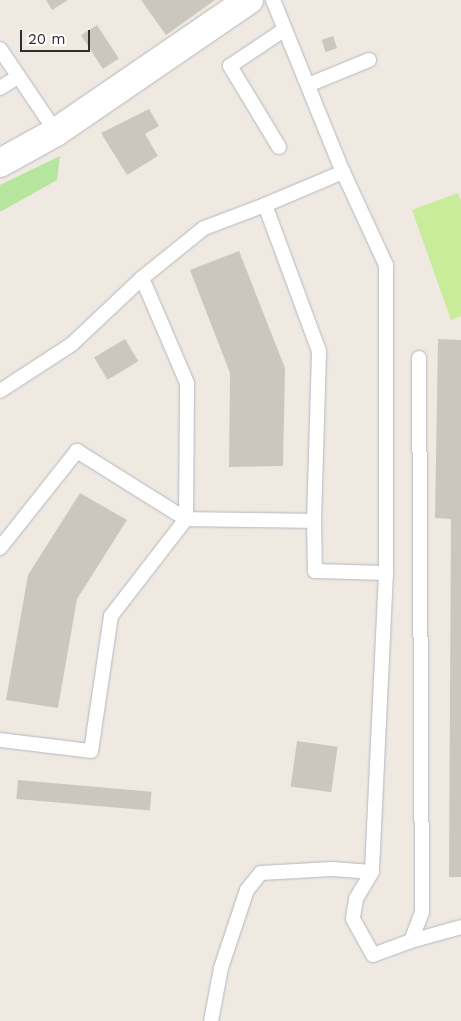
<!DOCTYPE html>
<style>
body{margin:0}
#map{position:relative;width:461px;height:1021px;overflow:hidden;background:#efe9e1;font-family:"Work Sans",sans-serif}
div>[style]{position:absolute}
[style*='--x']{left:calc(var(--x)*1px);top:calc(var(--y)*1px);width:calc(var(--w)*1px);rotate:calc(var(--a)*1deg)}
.green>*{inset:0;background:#b6e59e}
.pitch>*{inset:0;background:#c9ec9a}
.building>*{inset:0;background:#cbc7bf;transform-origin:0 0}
.roads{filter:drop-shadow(0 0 1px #b4b7c1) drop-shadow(0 0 1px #b4b7c1)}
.lane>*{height:14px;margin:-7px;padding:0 7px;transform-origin:7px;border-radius:7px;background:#fff}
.street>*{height:28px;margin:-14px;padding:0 14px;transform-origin:14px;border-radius:14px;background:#fff}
span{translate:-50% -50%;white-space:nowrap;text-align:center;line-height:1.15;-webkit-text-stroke:4.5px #fff;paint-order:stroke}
.scale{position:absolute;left:20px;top:30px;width:70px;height:22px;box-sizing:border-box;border:2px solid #2e2e2e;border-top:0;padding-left:6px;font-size:15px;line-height:18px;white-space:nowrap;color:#2e2e2e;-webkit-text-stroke:4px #fff;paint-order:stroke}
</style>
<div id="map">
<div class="green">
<i style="clip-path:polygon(60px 156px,57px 180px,0 212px,0 185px)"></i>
</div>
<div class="pitch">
<i style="clip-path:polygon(458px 193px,461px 201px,461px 316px,451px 320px,412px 210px)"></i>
</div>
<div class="building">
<i style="clip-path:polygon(46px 0,68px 0,52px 10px)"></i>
<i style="clip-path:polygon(141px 0,215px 0,166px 35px)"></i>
<i style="left:97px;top:25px;width:40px;height:19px;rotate:57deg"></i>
<i style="left:333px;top:36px;width:13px;height:12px;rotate:72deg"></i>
<i style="clip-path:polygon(149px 109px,159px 126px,145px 134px,158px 156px,127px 175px,101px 133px)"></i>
<i style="clip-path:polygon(239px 251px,285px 368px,283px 466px,229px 467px,230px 373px,190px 270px)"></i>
<i style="left:125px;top:339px;width:26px;height:36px;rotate:59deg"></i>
<i style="clip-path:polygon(438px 339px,461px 340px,461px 877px,449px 877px,451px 519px,435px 518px)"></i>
<i style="clip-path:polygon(80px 493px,127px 520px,77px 599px,58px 708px,6px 700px,28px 575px)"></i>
<i style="left:297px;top:741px;width:41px;height:46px;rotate:8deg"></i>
<i style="left:18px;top:780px;width:134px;height:19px;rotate:5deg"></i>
</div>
<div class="roads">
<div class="lane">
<i style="--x:273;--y:0;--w:186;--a:67.9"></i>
<i style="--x:343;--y:172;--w:102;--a:65.2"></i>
<i style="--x:386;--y:265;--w:308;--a:90"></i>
<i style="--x:386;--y:573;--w:299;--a:92.7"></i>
<i style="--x:372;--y:872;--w:31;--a:121"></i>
<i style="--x:356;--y:899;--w:20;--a:99"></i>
<i style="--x:353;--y:919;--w:41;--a:60.9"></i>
<i style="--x:373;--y:955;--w:40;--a:-20.2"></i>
<i style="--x:411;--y:941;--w:31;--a:-69"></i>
<i style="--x:422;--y:912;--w:554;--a:-90.31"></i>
<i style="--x:0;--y:49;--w:100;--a:56"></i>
<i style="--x:308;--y:85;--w:66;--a:-22.3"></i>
<i style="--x:0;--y:88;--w:22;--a:-32"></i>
<i style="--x:279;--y:147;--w:95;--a:-121.2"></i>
<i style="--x:230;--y:66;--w:66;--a:-33.9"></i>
<i style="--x:265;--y:205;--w:65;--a:159.3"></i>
<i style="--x:204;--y:228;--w:80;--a:141.1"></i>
<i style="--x:142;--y:278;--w:114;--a:66.8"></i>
<i style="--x:187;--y:383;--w:136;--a:90.4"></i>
<i style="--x:186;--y:519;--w:128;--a:0.9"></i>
<i style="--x:314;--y:521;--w:170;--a:-88.3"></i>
<i style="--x:319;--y:351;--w:156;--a:-110.3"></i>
<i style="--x:265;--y:205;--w:85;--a:-22.9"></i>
<i style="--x:0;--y:391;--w:86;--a:-33.1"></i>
<i style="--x:72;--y:344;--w:96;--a:-43.3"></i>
<i style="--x:314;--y:521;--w:50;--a:88.9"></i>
<i style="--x:315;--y:571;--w:71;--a:1.6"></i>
<i style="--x:0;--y:548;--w:124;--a:-51.6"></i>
<i style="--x:77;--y:451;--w:128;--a:32"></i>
<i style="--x:186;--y:519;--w:123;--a:127.7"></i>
<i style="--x:111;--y:616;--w:136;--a:98.4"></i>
<i style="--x:91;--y:751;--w:92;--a:-173.1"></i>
<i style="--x:411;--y:941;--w:52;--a:-15.6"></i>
<i style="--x:211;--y:1021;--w:54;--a:-79.3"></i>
<i style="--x:221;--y:968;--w:82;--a:-71.6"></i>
<i style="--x:247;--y:890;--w:22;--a:-51"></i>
<i style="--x:261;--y:873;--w:71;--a:-3.2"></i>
<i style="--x:332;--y:869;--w:40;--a:4.3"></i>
</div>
<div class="street">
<i style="--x:0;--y:163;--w:64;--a:-29"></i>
<i style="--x:56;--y:132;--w:234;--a:-34.4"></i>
</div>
</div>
<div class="scale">20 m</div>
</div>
